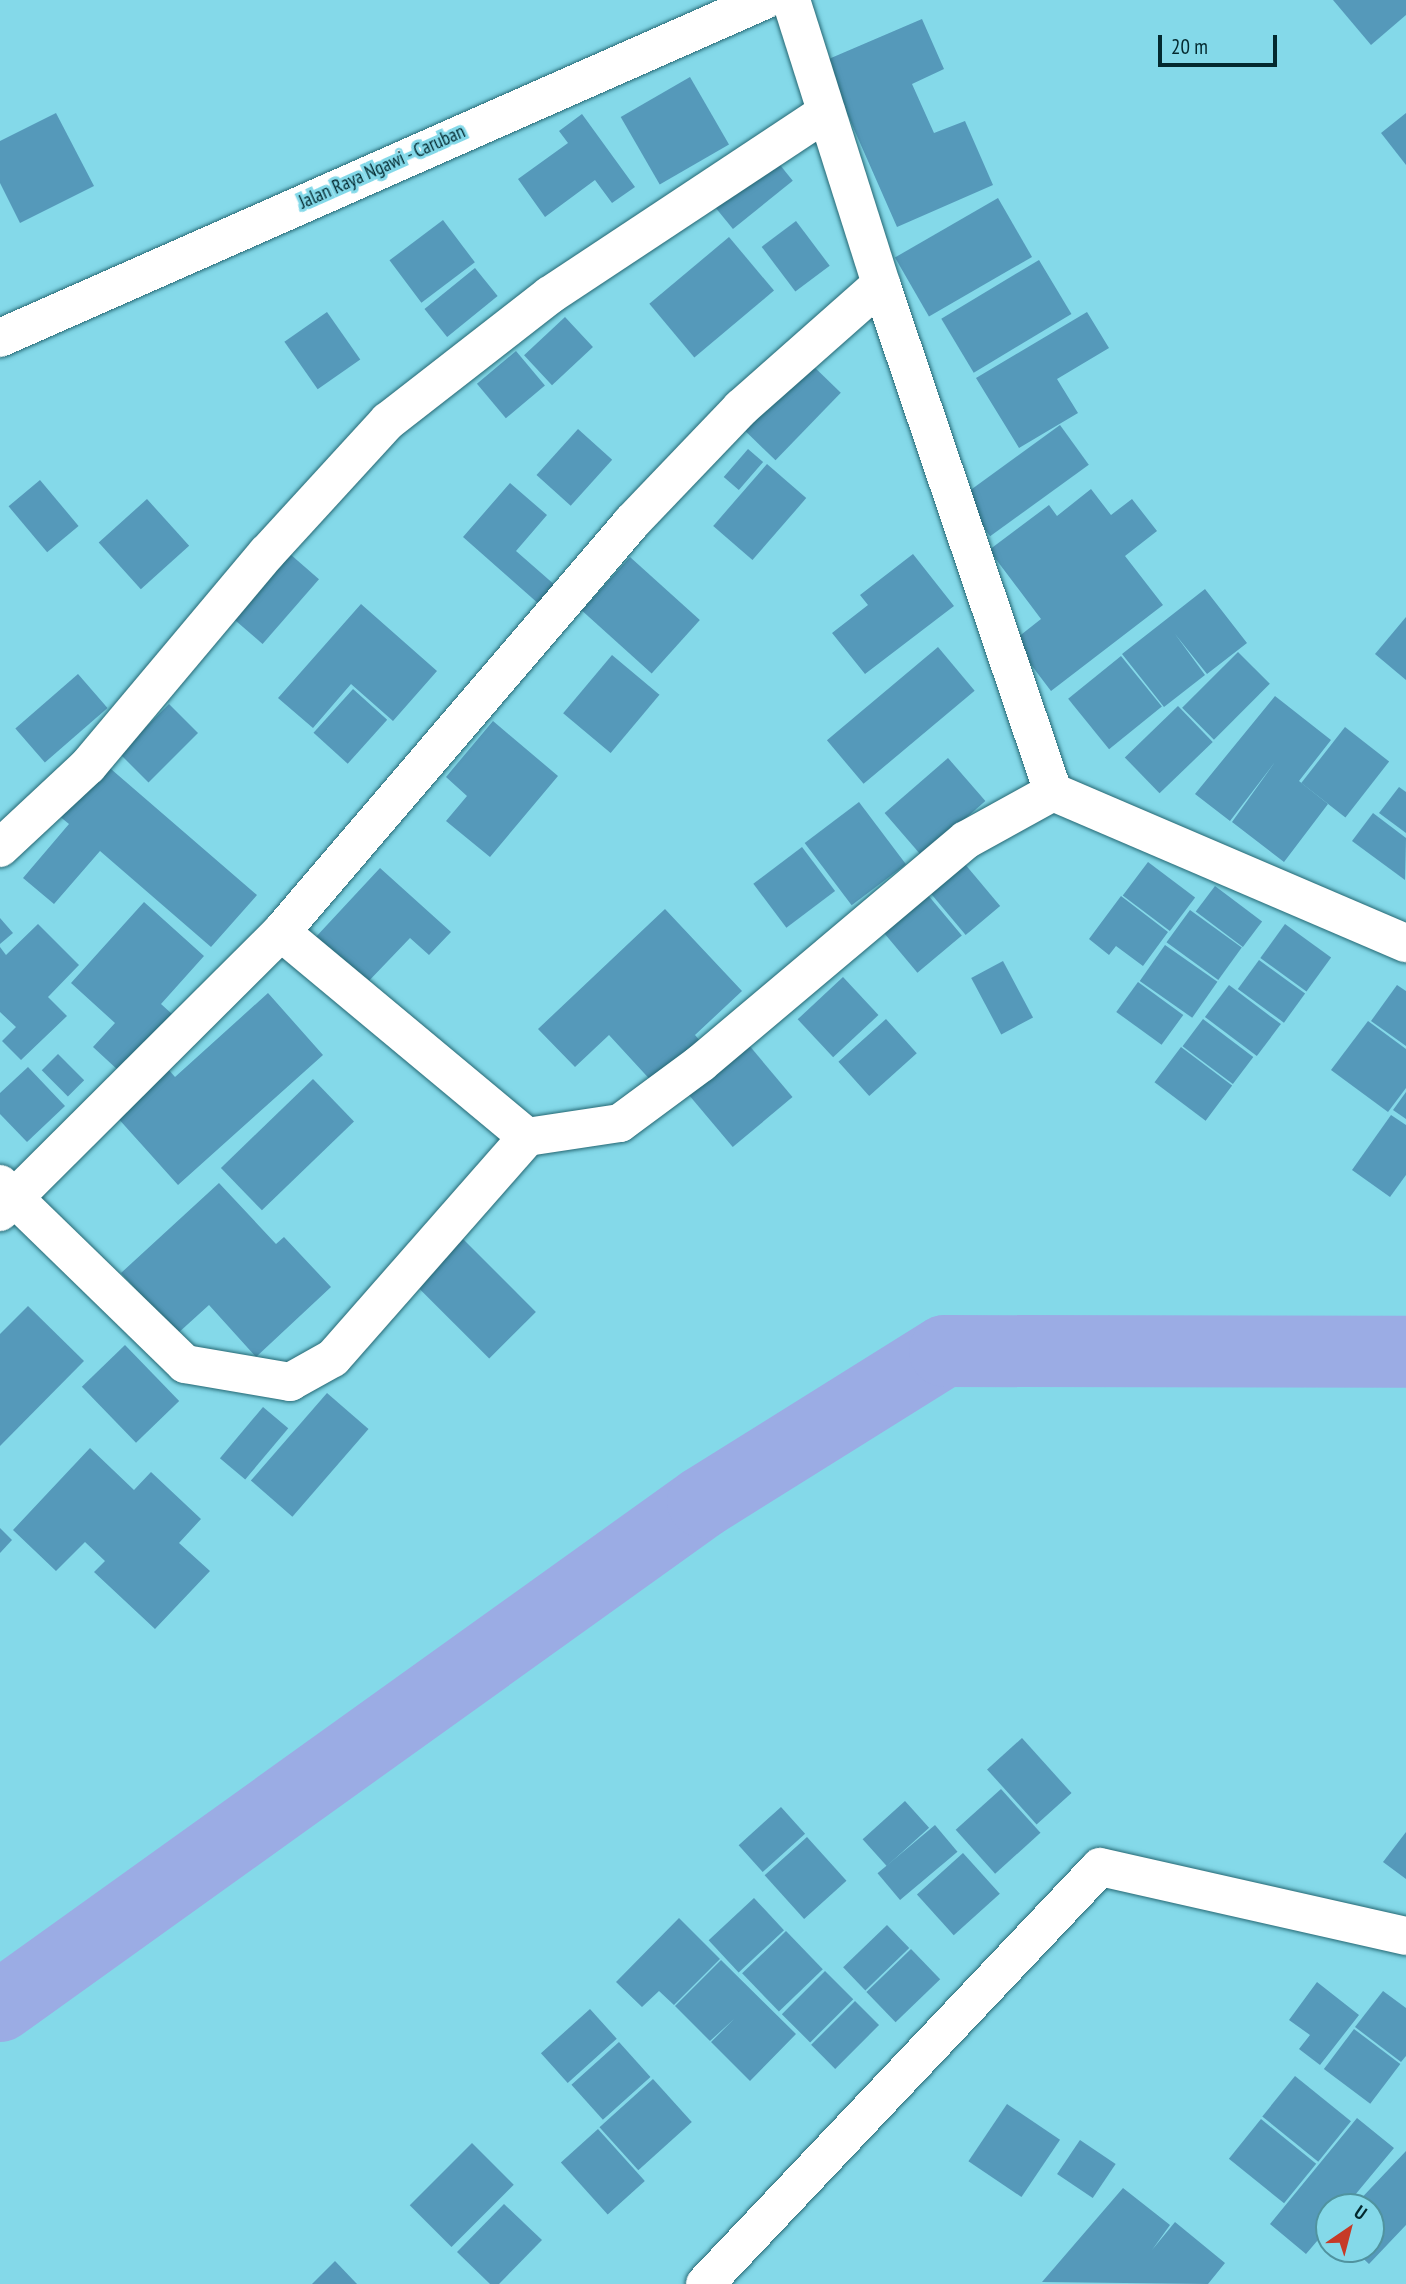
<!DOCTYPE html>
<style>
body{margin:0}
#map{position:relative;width:1406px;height:2284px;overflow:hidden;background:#84d9e9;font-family:"PT Sans Narrow",sans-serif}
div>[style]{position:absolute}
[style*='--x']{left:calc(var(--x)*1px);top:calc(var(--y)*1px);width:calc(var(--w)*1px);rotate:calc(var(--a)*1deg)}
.river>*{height:72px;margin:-36px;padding:0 36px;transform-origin:36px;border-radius:36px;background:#9bace4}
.building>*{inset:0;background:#5599ba;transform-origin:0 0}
.roads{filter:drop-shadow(0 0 2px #256773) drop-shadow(0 0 2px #256773)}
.minor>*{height:38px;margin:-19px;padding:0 19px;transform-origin:19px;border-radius:19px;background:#fff}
.highway>*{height:38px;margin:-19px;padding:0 19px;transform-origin:19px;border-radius:19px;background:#fff}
span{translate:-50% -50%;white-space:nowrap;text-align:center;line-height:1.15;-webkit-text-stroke:6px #84d9e9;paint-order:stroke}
.street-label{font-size:19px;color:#03292f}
.north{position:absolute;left:1315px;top:2193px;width:70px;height:70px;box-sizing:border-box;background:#84d9e9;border:2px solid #50939f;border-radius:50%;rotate:35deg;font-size:19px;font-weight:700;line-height:28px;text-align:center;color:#03292f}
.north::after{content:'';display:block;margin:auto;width:24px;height:32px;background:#c63a27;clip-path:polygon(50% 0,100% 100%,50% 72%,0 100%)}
.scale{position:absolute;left:1158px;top:35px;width:119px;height:32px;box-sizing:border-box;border:4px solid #03292f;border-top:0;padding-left:9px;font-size:21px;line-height:24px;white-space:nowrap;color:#03292f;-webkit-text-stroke:5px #84d9e9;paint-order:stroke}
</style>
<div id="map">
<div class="river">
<i style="--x:0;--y:2006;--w:865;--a:-35.64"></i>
<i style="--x:703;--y:1502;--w:285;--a:-32"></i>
<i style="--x:945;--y:1351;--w:461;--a:0.1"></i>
</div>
<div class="building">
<i style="clip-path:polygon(1333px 0,1406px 0,1406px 15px,1371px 45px)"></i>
<i style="clip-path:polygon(922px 19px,944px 69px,912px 84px,934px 133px,965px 121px,993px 185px,897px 227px,824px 61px)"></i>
<i style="left:690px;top:77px;width:78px;height:80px;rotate:60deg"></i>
<i style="clip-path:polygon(56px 113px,94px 186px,20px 223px,0 183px,0 141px)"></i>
<i style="clip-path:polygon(1406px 113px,1406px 165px,1381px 133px)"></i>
<i style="clip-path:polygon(582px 114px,635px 187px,612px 203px,595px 180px,545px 217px,518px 179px,568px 143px,559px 131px)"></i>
<i style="left:772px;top:155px;width:33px;height:77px;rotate:51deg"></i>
<i style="left:998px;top:198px;width:68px;height:119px;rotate:60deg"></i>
<i style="left:443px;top:220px;width:53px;height:67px;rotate:53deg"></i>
<i style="left:796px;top:221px;width:56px;height:43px;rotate:53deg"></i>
<i style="left:729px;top:237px;width:70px;height:104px;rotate:50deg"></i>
<i style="left:1039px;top:260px;width:63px;height:114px;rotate:59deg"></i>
<i style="left:475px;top:268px;width:36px;height:65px;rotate:51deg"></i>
<i style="left:327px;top:312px;width:58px;height:52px;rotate:55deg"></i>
<i style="clip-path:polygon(1087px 312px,1109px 348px,1057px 379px,1078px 413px,1019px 448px,976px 378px)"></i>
<i style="left:565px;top:317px;width:41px;height:56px;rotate:47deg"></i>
<i style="left:516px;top:351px;width:45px;height:51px;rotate:50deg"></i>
<i style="left:807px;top:360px;width:47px;height:94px;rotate:44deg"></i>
<i style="left:1060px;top:425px;width:49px;height:122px;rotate:54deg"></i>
<i style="left:578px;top:429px;width:46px;height:62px;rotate:42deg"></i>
<i style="left:748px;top:449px;width:20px;height:37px;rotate:41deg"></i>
<i style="left:767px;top:464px;width:52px;height:82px;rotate:41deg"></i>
<i style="left:40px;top:480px;width:60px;height:41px;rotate:50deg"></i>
<i style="clip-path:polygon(510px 483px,547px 515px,516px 551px,556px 586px,540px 605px,463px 537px)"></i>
<i style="clip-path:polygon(1091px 489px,1111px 515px,1132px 499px,1157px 531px,1125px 556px,1163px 605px,1051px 691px,1013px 641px,1041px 619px,989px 550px,1049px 505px,1057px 516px)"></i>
<i style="left:147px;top:499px;width:63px;height:65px;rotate:48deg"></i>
<i style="left:282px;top:547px;width:49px;height:86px;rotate:41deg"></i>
<i style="clip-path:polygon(913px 554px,954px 606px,865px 674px,832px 633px,868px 605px,860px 595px)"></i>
<i style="left:630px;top:557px;width:94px;height:72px;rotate:42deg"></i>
<i style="clip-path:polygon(1205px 589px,1247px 643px,1207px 674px,1175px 634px,1205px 675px,1164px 707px,1122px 654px)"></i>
<i style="clip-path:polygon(361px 604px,437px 671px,393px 721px,351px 684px,313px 728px,278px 698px)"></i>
<i style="clip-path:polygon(1406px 617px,1406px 680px,1375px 654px)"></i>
<i style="left:938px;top:647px;width:57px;height:145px;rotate:50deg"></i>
<i style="left:1238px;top:652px;width:45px;height:79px;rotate:45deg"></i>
<i style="left:612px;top:655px;width:62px;height:76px;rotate:40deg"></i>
<i style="left:1121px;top:656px;width:65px;height:68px;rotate:51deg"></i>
<i style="left:78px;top:674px;width:45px;height:83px;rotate:49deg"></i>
<i style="left:353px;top:689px;width:46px;height:59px;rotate:42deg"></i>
<i style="clip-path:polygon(1275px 696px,1331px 740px,1299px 781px,1328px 804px,1284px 862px,1232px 822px,1275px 762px,1230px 821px,1195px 794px)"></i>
<i style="left:169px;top:704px;width:41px;height:70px;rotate:45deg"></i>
<i style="left:1178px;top:706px;width:50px;height:74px;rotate:46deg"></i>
<i style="clip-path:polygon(493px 721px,558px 776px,490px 857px,446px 821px,467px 796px,446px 777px)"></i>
<i style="left:1345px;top:727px;width:56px;height:71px;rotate:38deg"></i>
<i style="left:948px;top:758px;width:57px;height:84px;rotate:49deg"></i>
<i style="clip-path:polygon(104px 763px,257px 895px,211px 947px,100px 851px,54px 904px,23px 878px,69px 824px,58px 815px)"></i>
<i style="clip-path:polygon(1399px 787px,1406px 792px,1406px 833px,1379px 813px)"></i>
<i style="left:859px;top:802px;width:78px;height:68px;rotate:53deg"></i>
<i style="clip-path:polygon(1373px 813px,1406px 838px,1405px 880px,1352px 841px)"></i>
<i style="left:802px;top:847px;width:55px;height:61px;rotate:53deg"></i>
<i style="left:959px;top:857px;width:64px;height:45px;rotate:50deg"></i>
<i style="left:1148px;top:862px;width:59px;height:42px;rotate:37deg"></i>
<i style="clip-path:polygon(380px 868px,451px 932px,429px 955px,410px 938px,364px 986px,314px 939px)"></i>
<i style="left:1215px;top:886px;width:59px;height:32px;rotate:37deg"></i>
<i style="left:922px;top:888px;width:62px;height:58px;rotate:50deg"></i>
<i style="clip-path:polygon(1121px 896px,1168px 932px,1143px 966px,1116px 946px,1109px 955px,1089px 939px)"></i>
<i style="clip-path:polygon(144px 902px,204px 956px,161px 1004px,172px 1014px,119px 1071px,93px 1047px,115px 1023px,71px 983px)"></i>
<i style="clip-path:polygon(665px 909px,742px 991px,695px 1035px,701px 1042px,655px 1085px,609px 1035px,575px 1067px,538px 1029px)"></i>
<i style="left:1190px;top:910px;width:64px;height:40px;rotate:36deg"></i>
<i style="clip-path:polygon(0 918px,13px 933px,0 944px)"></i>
<i style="clip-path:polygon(38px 924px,79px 965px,48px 997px,67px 1016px,21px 1060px,2px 1041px,16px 1027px,0 1012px,0 947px,6px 955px)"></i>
<i style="left:1285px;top:924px;width:57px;height:42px;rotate:36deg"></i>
<i style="left:1165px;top:945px;width:64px;height:44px;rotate:35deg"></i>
<i style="left:1259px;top:960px;width:57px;height:36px;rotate:36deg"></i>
<i style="left:1003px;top:961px;width:64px;height:36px;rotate:62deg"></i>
<i style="left:843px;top:977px;width:52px;height:62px;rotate:47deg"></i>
<i style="left:1138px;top:982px;width:56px;height:37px;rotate:36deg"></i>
<i style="left:1229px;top:985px;width:65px;height:40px;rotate:37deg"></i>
<i style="clip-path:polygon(1397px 985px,1406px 991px,1406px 1046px,1371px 1021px)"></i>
<i style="clip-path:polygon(268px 993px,323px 1055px,178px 1185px,116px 1116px,168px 1069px,175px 1077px)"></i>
<i style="left:886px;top:1019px;width:46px;height:64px;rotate:48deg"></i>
<i style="left:1203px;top:1019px;width:63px;height:34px;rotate:37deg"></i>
<i style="clip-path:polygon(1368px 1021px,1406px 1049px,1406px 1088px,1388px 1112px,1331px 1070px)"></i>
<i style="left:743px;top:1038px;width:77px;height:78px;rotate:50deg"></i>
<i style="left:1181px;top:1047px;width:64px;height:44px;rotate:37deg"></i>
<i style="left:58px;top:1054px;width:37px;height:23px;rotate:45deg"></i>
<i style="clip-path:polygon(28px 1067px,65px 1106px,27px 1142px,0 1114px,0 1093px)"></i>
<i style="left:313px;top:1079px;width:59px;height:128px;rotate:46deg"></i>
<i style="clip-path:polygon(1406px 1092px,1406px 1119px,1393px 1110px)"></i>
<i style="clip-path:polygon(1391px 1115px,1406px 1125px,1406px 1175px,1390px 1197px,1352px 1170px)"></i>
<i style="clip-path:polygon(219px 1183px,276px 1244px,284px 1237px,331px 1287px,256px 1357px,209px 1305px,177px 1334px,121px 1273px)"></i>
<i style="left:456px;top:1232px;width:113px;height:66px;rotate:45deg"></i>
<i style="clip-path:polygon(28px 1306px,84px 1361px,0 1446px,0 1334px)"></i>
<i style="left:125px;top:1345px;width:78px;height:60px;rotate:46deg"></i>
<i style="left:327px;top:1393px;width:55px;height:116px;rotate:41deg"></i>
<i style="left:263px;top:1407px;width:33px;height:67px;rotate:40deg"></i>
<i style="clip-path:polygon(90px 1448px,134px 1490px,151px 1472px,201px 1519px,179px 1543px,210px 1571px,155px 1629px,94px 1572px,105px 1561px,85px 1542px,56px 1571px,13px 1530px)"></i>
<i style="clip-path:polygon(0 1528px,12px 1540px,0 1553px)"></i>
<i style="left:1022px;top:1738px;width:74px;height:47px;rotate:48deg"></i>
<i style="left:1001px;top:1789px;width:59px;height:61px;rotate:48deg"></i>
<i style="left:905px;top:1801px;width:36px;height:57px;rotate:48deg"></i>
<i style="left:781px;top:1807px;width:36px;height:57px;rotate:48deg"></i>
<i style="left:935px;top:1825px;width:35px;height:75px;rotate:50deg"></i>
<i style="clip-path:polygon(1406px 1832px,1406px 1879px,1383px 1862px)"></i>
<i style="left:807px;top:1837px;width:59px;height:57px;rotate:48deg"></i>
<i style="left:963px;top:1853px;width:55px;height:62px;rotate:48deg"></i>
<i style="left:754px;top:1898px;width:44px;height:62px;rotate:47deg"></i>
<i style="clip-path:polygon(679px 1918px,720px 1959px,674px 2005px,659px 1991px,642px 2007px,616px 1982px)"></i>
<i style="left:887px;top:1925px;width:32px;height:61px;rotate:46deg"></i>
<i style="left:786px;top:1931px;width:53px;height:61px;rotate:46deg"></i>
<i style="left:911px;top:1949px;width:42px;height:62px;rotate:46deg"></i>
<i style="clip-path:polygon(721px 1960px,796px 2034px,750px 2081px,711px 2042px,734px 2019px,710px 2041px,675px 2006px)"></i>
<i style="left:825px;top:1971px;width:40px;height:61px;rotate:45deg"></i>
<i style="clip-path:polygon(1317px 1982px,1359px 2015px,1320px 2065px,1299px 2049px,1310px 2035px,1289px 2020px)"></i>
<i style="clip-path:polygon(1383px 1991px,1406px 2008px,1406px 2056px,1401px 2062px,1355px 2027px)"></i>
<i style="left:855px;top:2001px;width:34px;height:62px;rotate:45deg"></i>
<i style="left:590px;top:2009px;width:40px;height:66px;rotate:48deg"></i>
<i style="left:1354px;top:2029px;width:58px;height:50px;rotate:37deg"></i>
<i style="left:619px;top:2042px;width:47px;height:64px;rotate:48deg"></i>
<i style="left:1295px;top:2076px;width:72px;height:52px;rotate:39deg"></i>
<i style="left:653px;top:2079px;width:58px;height:72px;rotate:48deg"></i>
<i style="left:1007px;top:2104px;width:64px;height:69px;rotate:34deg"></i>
<i style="clip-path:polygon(1357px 2118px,1394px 2148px,1345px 2207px,1329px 2207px,1329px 2227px,1306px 2254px,1270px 2224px)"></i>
<i style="left:1261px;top:2119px;width:71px;height:51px;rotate:39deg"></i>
<i style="left:598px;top:2129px;width:70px;height:50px;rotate:48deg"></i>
<i style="left:1080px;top:2140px;width:43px;height:41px;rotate:34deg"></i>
<i style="left:472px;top:2143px;width:59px;height:88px;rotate:45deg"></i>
<i style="clip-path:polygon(1406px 2151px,1406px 2225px,1369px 2264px,1353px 2249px,1371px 2249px,1371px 2207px,1353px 2207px)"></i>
<i style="clip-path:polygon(1123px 2188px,1170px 2225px,1152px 2250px,1175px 2222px,1225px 2263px,1208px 2284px,1042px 2282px)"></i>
<i style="clip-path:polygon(504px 2204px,542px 2240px,499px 2284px,490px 2284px,457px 2252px)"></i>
<i style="clip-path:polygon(335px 2261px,357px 2284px,312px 2284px)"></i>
</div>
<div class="roads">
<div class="minor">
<i style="--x:791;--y:0;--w:298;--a:72.4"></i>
<i style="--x:881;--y:284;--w:536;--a:71.29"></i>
<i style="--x:1053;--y:792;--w:384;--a:23.2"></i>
<i style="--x:0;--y:848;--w:120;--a:-43"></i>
<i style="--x:88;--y:766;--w:278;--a:-50"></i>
<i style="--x:267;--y:553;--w:179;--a:-47.5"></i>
<i style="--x:388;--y:421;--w:205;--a:-37.9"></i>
<i style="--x:550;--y:295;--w:331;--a:-33.5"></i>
<i style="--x:281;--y:932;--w:320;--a:39.8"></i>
<i style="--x:0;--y:1184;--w:258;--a:44.2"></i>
<i style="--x:185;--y:1364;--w:107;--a:9.7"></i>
<i style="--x:290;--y:1382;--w:49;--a:-29.2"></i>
<i style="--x:333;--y:1358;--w:294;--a:-48.7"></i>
<i style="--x:527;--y:1137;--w:94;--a:-8.6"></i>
<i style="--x:620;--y:1123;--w:101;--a:-36.5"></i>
<i style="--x:701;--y:1063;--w:346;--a:-40.1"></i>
<i style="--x:966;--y:840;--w:99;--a:-28.9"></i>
<i style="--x:0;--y:1212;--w:397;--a:-44.9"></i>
<i style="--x:281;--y:932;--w:540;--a:-49.43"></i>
<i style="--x:632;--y:522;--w:158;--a:-46.3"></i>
<i style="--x:741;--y:408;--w:187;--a:-41.5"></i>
<i style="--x:705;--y:2284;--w:574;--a:-46.55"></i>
<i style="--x:1100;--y:1867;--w:314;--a:12.7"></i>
</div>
<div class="highway">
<i style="--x:0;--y:338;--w:836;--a:-23.84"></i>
</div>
</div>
<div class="street-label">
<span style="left:382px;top:167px;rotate:-24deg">Jalan Raya Ngawi - Caruban</span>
</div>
<div class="north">U</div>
<div class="scale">20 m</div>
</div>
